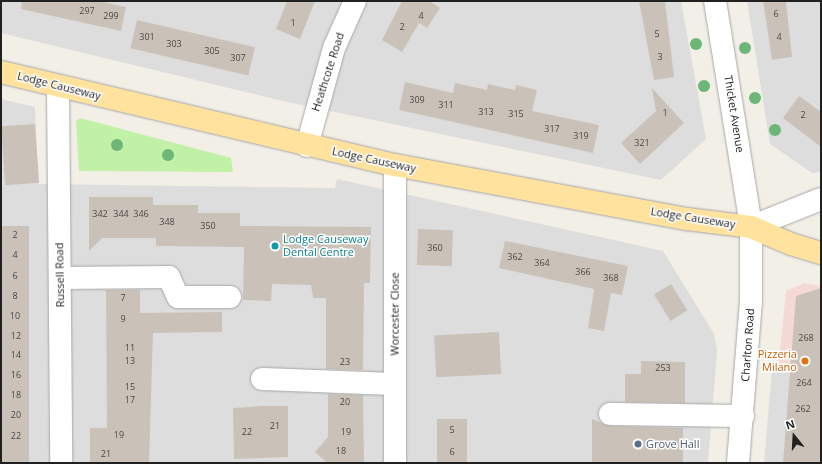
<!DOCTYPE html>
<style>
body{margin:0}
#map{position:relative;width:822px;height:464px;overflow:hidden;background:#f2efe6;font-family:"Open Sans",sans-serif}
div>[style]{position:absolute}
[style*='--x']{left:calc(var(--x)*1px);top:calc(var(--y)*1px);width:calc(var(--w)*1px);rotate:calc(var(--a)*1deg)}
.residential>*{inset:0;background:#dedddd}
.commercial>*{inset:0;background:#f4d9d4}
.grass>*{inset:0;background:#c1f0a7}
.building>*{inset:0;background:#cac2b8;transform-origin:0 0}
.roads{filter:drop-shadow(0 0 1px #a7a7a7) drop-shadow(0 0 1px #a7a7a7)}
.minor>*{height:22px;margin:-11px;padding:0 11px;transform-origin:11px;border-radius:11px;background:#fff}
.major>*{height:22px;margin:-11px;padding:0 11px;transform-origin:11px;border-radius:11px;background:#ffe29d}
.trees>*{width:12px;height:12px;margin:-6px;border-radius:50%;background:#6eb578}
.dots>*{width:11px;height:11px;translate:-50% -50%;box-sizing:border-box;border:2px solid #fff;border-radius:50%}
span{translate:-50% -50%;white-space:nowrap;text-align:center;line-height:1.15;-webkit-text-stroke:3px #fff;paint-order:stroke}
.number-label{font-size:9px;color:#4a4846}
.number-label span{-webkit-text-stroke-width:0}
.street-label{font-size:11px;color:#202020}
.culture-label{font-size:11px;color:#0d838f}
.left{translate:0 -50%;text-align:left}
.food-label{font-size:11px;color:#c56008}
.right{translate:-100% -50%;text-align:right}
.service-label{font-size:11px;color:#4e5e75}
.frame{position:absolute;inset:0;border:2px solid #202020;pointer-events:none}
.north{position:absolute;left:774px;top:416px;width:40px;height:40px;-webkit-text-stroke:3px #fff;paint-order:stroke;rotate:342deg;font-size:11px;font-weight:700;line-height:16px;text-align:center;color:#202020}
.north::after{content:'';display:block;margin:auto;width:14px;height:18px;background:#202020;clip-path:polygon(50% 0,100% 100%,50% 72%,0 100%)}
</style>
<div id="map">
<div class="residential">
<i style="clip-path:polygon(1px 1px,681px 1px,706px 139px,661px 180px,287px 102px,1px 33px)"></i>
<i style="clip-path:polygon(747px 1px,821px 1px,821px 172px,812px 173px,770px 144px)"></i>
<i style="clip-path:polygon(1px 99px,35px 107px,38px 184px,335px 188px,337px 179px,663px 251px,714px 334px,717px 351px,708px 463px,1px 463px)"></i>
<i style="clip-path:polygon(772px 370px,821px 373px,821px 463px,764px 463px)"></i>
</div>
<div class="commercial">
<i style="clip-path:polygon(804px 283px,821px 286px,821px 373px,778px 370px,786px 291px)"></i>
</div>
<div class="grass">
<i style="clip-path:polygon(80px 118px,231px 158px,233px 172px,79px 171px,76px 121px)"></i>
</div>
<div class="building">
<i style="clip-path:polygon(22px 1px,98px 1px,126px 7px,121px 31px,21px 9px)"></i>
<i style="clip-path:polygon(287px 1px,315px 1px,300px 39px,276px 29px)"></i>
<i style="clip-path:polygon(402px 1px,429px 1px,440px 8px,427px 28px,419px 23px,402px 52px,382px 40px)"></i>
<i style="clip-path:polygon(639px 1px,665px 1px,674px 77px,654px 80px)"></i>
<i style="clip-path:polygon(763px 1px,786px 1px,792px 57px,772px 60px)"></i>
<i style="left:137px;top:20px;width:121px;height:29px;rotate:13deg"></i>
<i style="clip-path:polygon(405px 82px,453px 93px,455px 83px,487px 90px,488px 84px,515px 90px,516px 85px,537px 90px,532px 111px,599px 125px,593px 153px,399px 110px)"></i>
<i style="clip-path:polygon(652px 88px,684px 123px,640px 164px,621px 143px,656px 111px)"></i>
<i style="clip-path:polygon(799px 96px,821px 112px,821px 147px,783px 118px)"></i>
<i style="left:35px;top:124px;width:59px;height:34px;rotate:86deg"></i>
<i style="clip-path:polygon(89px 197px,153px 197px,153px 205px,198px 205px,198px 213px,240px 213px,240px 226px,371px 227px,370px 283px,364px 283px,363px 370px,326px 369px,326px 298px,313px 298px,311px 285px,272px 284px,271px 301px,243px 300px,244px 247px,156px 246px,156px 238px,102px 238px,89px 251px)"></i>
<i style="left:1px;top:226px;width:28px;height:237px"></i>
<i style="left:418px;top:229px;width:35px;height:36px;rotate:2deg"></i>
<i style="clip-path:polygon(505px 241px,628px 266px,622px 295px,611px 293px,604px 331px,588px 328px,594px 289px,499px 268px)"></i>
<i style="left:671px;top:284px;width:31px;height:20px;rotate:58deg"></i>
<i style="clip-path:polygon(821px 288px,821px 463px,783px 463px,796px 296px)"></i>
<i style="clip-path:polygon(106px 290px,140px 290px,140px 313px,222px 312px,222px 332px,153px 333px,149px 463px,90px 463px,90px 428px,107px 428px)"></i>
<i style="left:499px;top:332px;width:42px;height:65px;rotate:87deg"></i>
<i style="clip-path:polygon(641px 361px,685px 362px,685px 403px,625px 402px,625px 374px,641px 374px)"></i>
<i style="clip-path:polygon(328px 394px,363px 395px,364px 463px,327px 463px,315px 452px,328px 437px)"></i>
<i style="clip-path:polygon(262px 406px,288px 406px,288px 457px,234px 459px,233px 408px)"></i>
<i style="left:437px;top:419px;width:30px;height:44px"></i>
<i style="clip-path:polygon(592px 419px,610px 426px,683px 428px,683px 462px,592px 462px)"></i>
</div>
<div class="roads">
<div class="minor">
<i style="--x:715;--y:1;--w:229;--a:80.9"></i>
<i style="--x:751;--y:227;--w:74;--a:90"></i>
<i style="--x:751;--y:301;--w:163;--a:94.6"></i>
<i style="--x:58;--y:86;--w:377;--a:89.5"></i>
<i style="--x:307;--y:146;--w:102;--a:-74.6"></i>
<i style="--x:334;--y:48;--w:51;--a:-65.9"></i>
<i style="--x:751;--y:227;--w:75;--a:-21.8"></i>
<i style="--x:60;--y:278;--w:109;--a:-0.5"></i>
<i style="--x:169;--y:277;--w:22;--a:66"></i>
<i style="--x:178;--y:297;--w:52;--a:0"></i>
<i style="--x:262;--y:379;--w:133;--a:2.2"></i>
<i style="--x:610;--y:414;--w:133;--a:0.9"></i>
<i style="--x:395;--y:463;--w:298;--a:-90"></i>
</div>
<div class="major">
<i style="--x:1;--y:72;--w:405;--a:13.3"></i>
<i style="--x:395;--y:165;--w:297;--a:10.5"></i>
<i style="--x:687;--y:219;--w:64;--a:7.1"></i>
<i style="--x:751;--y:227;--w:43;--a:23"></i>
<i style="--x:791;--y:244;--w:31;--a:17"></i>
</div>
</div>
<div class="trees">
<i style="left:696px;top:44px"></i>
<i style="left:745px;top:48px"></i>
<i style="left:704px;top:86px"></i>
<i style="left:755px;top:98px"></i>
<i style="left:775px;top:130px"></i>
<i style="left:117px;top:145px"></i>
<i style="left:168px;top:155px"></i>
</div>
<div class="dots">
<i style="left:275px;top:246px;background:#0f9aa8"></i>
<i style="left:805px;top:361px;background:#e8710a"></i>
<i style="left:638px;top:444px;background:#5c6f8a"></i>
</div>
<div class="number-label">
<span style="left:87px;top:11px">297</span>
<span style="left:776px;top:14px">6</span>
<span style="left:111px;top:16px">299</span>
<span style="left:421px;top:16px">4</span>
<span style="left:293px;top:23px">1</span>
<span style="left:402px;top:27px">2</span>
<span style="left:657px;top:34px">5</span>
<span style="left:147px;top:37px">301</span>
<span style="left:779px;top:37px">4</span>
<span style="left:174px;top:44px">303</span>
<span style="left:212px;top:51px">305</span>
<span style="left:660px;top:57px">3</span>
<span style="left:238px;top:58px">307</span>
<span style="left:417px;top:100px">309</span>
<span style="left:446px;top:105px">311</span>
<span style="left:486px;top:112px">313</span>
<span style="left:665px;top:113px">1</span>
<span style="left:516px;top:114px">315</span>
<span style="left:803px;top:115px">2</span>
<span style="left:552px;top:129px">317</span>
<span style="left:581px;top:136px">319</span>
<span style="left:642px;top:143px">321</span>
<span style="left:100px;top:214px">342</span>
<span style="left:121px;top:214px">344</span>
<span style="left:141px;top:214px">346</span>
<span style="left:167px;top:222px">348</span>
<span style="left:208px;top:226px">350</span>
<span style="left:15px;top:235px">2</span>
<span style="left:435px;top:248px">360</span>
<span style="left:15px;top:255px">4</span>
<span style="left:515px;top:257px">362</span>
<span style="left:542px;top:263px">364</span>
<span style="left:583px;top:272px">366</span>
<span style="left:15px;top:276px">6</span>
<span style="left:611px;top:278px">368</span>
<span style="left:15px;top:296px">8</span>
<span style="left:123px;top:298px">7</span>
<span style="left:15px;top:316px">10</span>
<span style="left:123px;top:319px">9</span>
<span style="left:16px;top:336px">12</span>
<span style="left:806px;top:338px">268</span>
<span style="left:130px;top:348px">11</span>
<span style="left:16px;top:355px">14</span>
<span style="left:130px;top:361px">13</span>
<span style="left:345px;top:362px">23</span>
<span style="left:663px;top:368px">253</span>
<span style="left:16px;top:375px">16</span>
<span style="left:804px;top:383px">264</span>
<span style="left:130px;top:387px">15</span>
<span style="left:16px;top:395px">18</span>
<span style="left:130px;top:400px">17</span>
<span style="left:345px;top:402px">20</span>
<span style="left:803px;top:409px">262</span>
<span style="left:16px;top:415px">20</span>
<span style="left:275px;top:426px">21</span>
<span style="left:452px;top:430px">5</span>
<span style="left:247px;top:432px">22</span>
<span style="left:346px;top:432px">19</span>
<span style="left:119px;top:435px">19</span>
<span style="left:16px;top:436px">22</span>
<span style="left:341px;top:451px">18</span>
<span style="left:452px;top:452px">6</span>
<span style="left:106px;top:454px">21</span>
</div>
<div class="street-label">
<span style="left:328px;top:72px;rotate:-72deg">Heathcote Road</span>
<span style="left:59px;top:86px;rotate:14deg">Lodge Causeway</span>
<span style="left:734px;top:114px;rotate:81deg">Thicket Avenue</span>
<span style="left:374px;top:160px;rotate:12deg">Lodge Causeway</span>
<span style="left:693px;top:218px;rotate:9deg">Lodge Causeway</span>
<span style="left:60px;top:275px;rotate:-91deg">Russell Road</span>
<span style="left:395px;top:314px;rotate:-90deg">Worcester Close</span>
<span style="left:748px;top:345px;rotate:-86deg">Charlton Road</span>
</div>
<div class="culture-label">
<span class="left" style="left:283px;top:246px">Lodge Causeway<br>Dental Centre</span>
</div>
<div class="food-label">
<span class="right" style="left:797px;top:361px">Pizzeria<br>Milano</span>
</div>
<div class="service-label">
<span class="left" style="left:646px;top:444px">Grove Hall</span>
</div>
<div class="frame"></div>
<div class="north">N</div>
</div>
